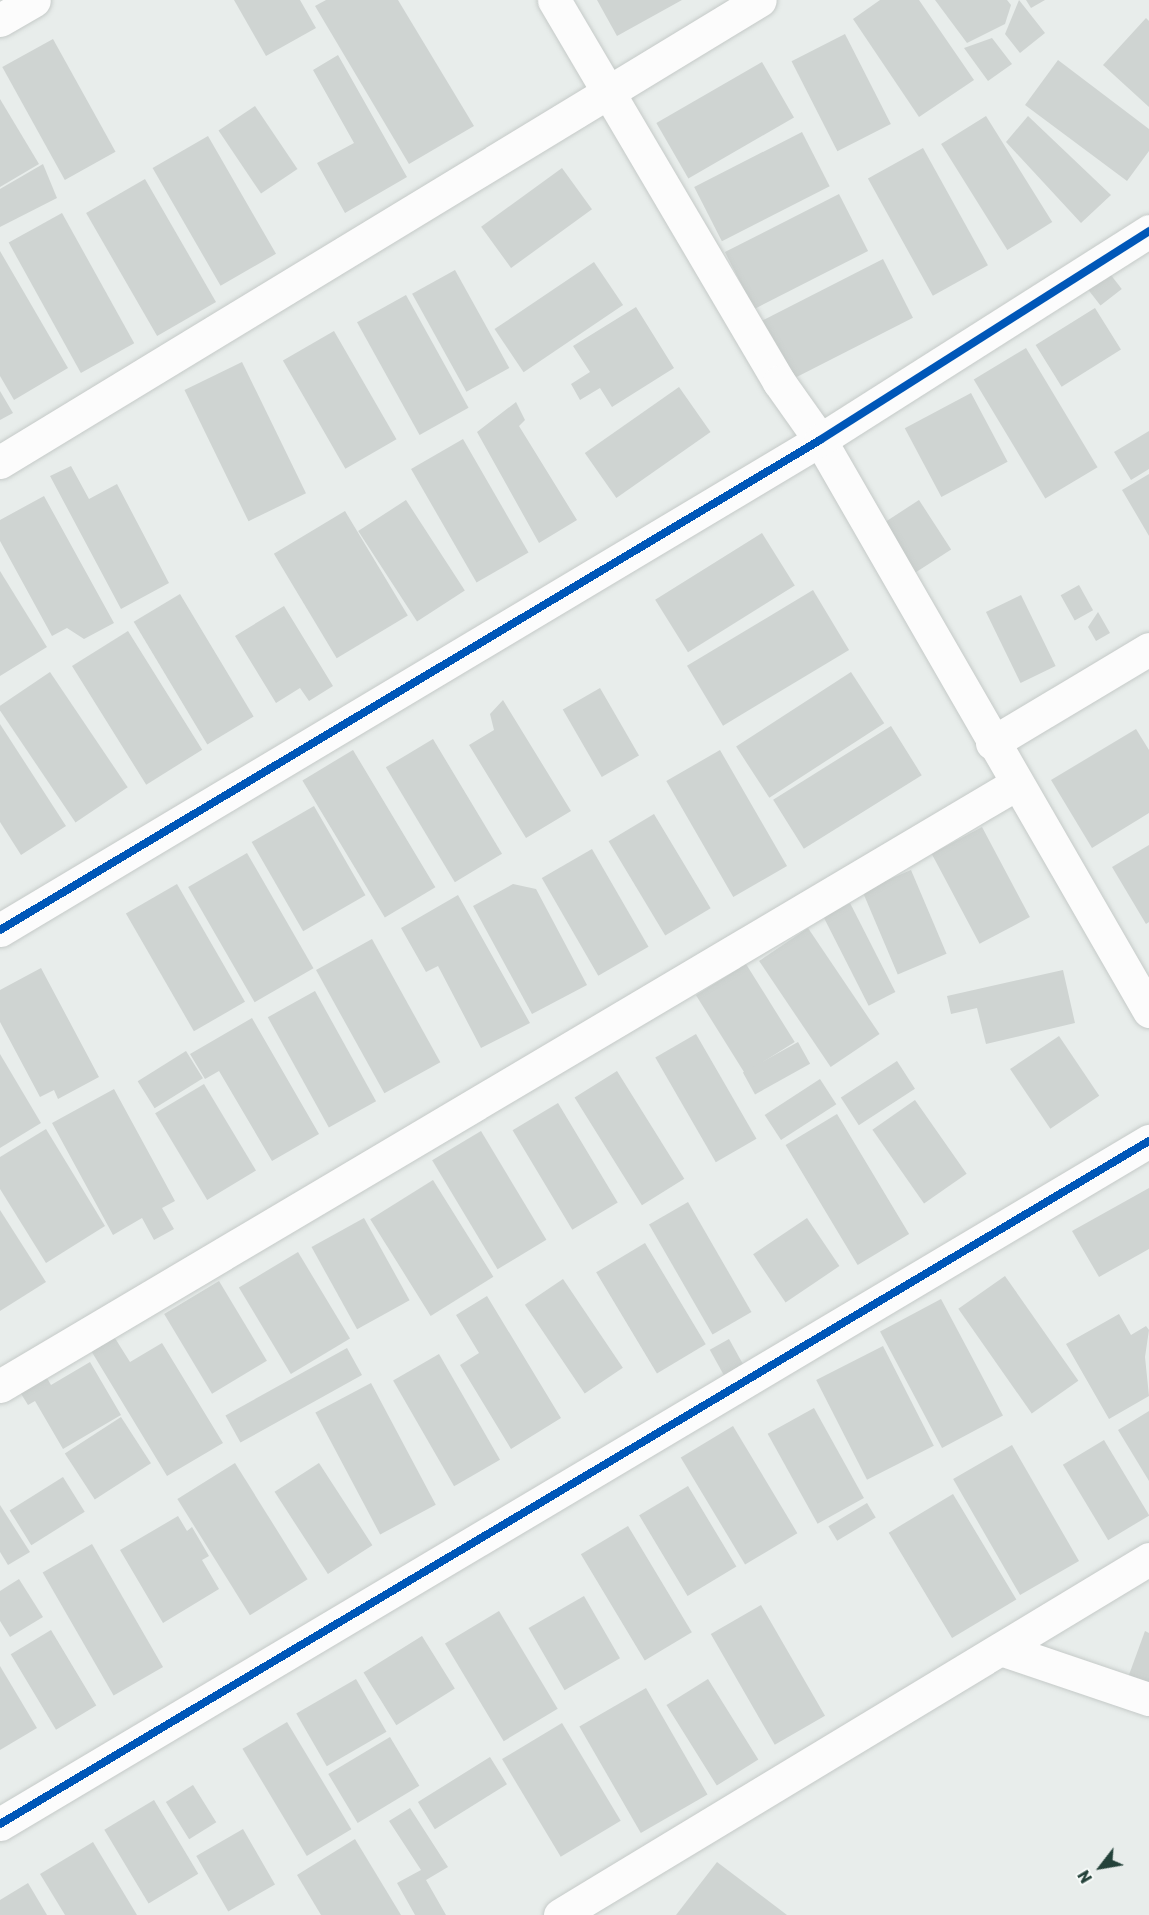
<!DOCTYPE html>
<style>
body{margin:0}
#map{position:relative;width:1149px;height:1915px;overflow:hidden;background:#e8edeb;font-family:Rubik,sans-serif}
div>[style]{position:absolute}
[style*='--x']{left:calc(var(--x)*1px);top:calc(var(--y)*1px);width:calc(var(--w)*1px);rotate:calc(var(--a)*1deg)}
.building>*{inset:0;background:#cfd4d2;transform-origin:0 0}
.roads{filter:drop-shadow(0 0 2px #c5cac8) drop-shadow(0 0 2px #c5cac8)}
.minor>*{height:33px;margin:-16.5px;padding:0 16.5px;transform-origin:16.5px;border-radius:16.5px;background:#fcfcfc}
.cycleway>*{height:8px;margin:-4px;padding:0 4px;transform-origin:4px;border-radius:4px;background:#0057b8}
span{translate:-50% -50%;white-space:nowrap;text-align:center;line-height:1.15;-webkit-text-stroke:4.5px #f7fbf9;paint-order:stroke}
.north{position:absolute;left:1071px;top:1837px;width:60px;height:60px;-webkit-text-stroke:4px #f7fbf9;paint-order:stroke;rotate:239deg;font-size:16px;font-weight:700;line-height:24px;text-align:center;color:#24423a}
.north::after{content:'';display:block;margin:auto;width:21px;height:27px;background:#24423a;clip-path:polygon(50% 0,100% 100%,50% 72%,0 100%)}
</style>
<div id="map">
<div class="building">
<i style="clip-path:polygon(234px 0,300px 0,316px 28px,266px 56px)"></i>
<i style="clip-path:polygon(326px 0,398px 0,474px 126px,409px 164px,315px 6px)"></i>
<i style="clip-path:polygon(597px 0,682px 0,617px 36px)"></i>
<i style="clip-path:polygon(880px 0,919px 0,974px 80px,919px 117px,853px 19px)"></i>
<i style="clip-path:polygon(935px 0,1007px 0,1011px 5px,1005px 24px,967px 43px)"></i>
<i style="clip-path:polygon(1019px 0,1045px 33px,1020px 53px,1005px 34px)"></i>
<i style="clip-path:polygon(1026px 0,1045px 0,1031px 8px)"></i>
<i style="clip-path:polygon(1146px 18px,1149px 21px,1149px 107px,1103px 65px)"></i>
<i style="left:845px;top:34px;width:101px;height:60px;rotate:63deg"></i>
<i style="clip-path:polygon(992px 38px,1012px 64px,988px 81px,964px 48px)"></i>
<i style="left:53px;top:39px;width:129px;height:58px;rotate:61deg"></i>
<i style="clip-path:polygon(338px 55px,407px 177px,345px 213px,317px 163px,354px 143px,313px 70px)"></i>
<i style="clip-path:polygon(1058px 60px,1149px 129px,1149px 151px,1127px 181px,1025px 105px)"></i>
<i style="left:762px;top:62px;width:64px;height:122px;rotate:60deg"></i>
<i style="clip-path:polygon(0 99px,39px 164px,0 187px)"></i>
<i style="left:255px;top:106px;width:76px;height:44px;rotate:56deg"></i>
<i style="left:986px;top:116px;width:125px;height:53px;rotate:58deg"></i>
<i style="clip-path:polygon(1028px 116px,1111px 195px,1081px 223px,1006px 142px)"></i>
<i style="left:802px;top:132px;width:61px;height:121px;rotate:63deg"></i>
<i style="left:208px;top:136px;width:136px;height:64px;rotate:60deg"></i>
<i style="left:923px;top:148px;width:134px;height:63px;rotate:61deg"></i>
<i style="clip-path:polygon(43px 164px,57px 198px,0 227px,0 189px)"></i>
<i style="left:562px;top:168px;width:51px;height:100px;rotate:54deg"></i>
<i style="left:145px;top:179px;width:142px;height:68px;rotate:60deg"></i>
<i style="left:839px;top:194px;width:64px;height:128px;rotate:63deg"></i>
<i style="left:62px;top:213px;width:149px;height:61px;rotate:61deg"></i>
<i style="clip-path:polygon(0 251px,68px 368px,14px 400px,0 376px)"></i>
<i style="left:883px;top:259px;width:66px;height:136px;rotate:63deg"></i>
<i style="left:594px;top:262px;width:52px;height:120px;rotate:56deg"></i>
<i style="left:455px;top:270px;width:112px;height:49px;rotate:61deg"></i>
<i style="left:1107px;top:270px;width:24px;height:27px;rotate:52deg"></i>
<i style="left:406px;top:295px;width:129px;height:56px;rotate:61deg"></i>
<i style="clip-path:polygon(636px 307px,674px 368px,612px 407px,600px 388px,580px 400px,571px 384px,590px 372px,573px 346px)"></i>
<i style="left:1095px;top:308px;width:49px;height:70px;rotate:58deg"></i>
<i style="left:334px;top:331px;width:125px;height:59px;rotate:60deg"></i>
<i style="left:1026px;top:348px;width:139px;height:61px;rotate:59deg"></i>
<i style="left:242px;top:362px;width:146px;height:64px;rotate:64deg"></i>
<i style="left:679px;top:387px;width:55px;height:115px;rotate:55deg"></i>
<i style="clip-path:polygon(0 391px,13px 413px,0 420px)"></i>
<i style="left:971px;top:393px;width:78px;height:75px;rotate:62deg"></i>
<i style="clip-path:polygon(516px 402px,525px 420px,519px 426px,577px 520px,539px 543px,477px 432px)"></i>
<i style="clip-path:polygon(1149px 431px,1149px 469px,1131px 480px,1114px 452px)"></i>
<i style="left:463px;top:439px;width:131px;height:60px;rotate:60deg"></i>
<i style="clip-path:polygon(71px 466px,89px 499px,117px 484px,169px 583px,121px 609px,50px 476px)"></i>
<i style="clip-path:polygon(1149px 474px,1149px 536px,1122px 490px)"></i>
<i style="clip-path:polygon(44px 496px,114px 623px,84px 639px,67px 628px,52px 636px,0 541px,0 520px)"></i>
<i style="left:406px;top:500px;width:108px;height:57px;rotate:57deg"></i>
<i style="left:919px;top:500px;width:59px;height:48px;rotate:57deg"></i>
<i style="left:345px;top:511px;width:122px;height:83px;rotate:59deg"></i>
<i style="left:762px;top:533px;width:62px;height:126px;rotate:58deg"></i>
<i style="clip-path:polygon(0 571px,47px 647px,0 676px)"></i>
<i style="left:1079px;top:585px;width:29px;height:21px;rotate:61deg"></i>
<i style="left:813px;top:590px;width:70px;height:147px;rotate:59deg"></i>
<i style="left:180px;top:594px;width:143px;height:54px;rotate:59deg"></i>
<i style="left:1021px;top:595px;width:79px;height:39px;rotate:64deg"></i>
<i style="clip-path:polygon(284px 606px,333px 686px,309px 701px,300px 688px,276px 703px,235px 636px)"></i>
<i style="clip-path:polygon(1098px 612px,1110px 633px,1096px 641px,1088px 627px)"></i>
<i style="left:128px;top:631px;width:140px;height:66px;rotate:58deg"></i>
<i style="left:50px;top:672px;width:139px;height:63px;rotate:56deg"></i>
<i style="left:851px;top:672px;width:61px;height:137px;rotate:57deg"></i>
<i style="left:600px;top:688px;width:78px;height:43px;rotate:60deg"></i>
<i style="clip-path:polygon(503px 700px,571px 811px,526px 838px,469px 745px,494px 730px,490px 714px)"></i>
<i style="clip-path:polygon(0 724px,66px 826px,21px 855px,0 822px)"></i>
<i style="left:891px;top:726px;width:58px;height:139px;rotate:58deg"></i>
<i style="clip-path:polygon(1136px 729px,1149px 750px,1149px 813px,1092px 848px,1051px 780px)"></i>
<i style="left:433px;top:739px;width:134px;height:55px;rotate:59deg"></i>
<i style="left:353px;top:750px;width:160px;height:59px;rotate:59deg"></i>
<i style="left:720px;top:750px;width:134px;height:62px;rotate:60deg"></i>
<i style="left:314px;top:806px;width:103px;height:72px;rotate:60deg"></i>
<i style="left:654px;top:814px;width:110px;height:53px;rotate:59deg"></i>
<i style="left:982px;top:827px;width:102px;height:57px;rotate:62deg"></i>
<i style="clip-path:polygon(1149px 845px,1149px 922px,1146px 924px,1112px 867px)"></i>
<i style="left:592px;top:849px;width:113px;height:58px;rotate:60deg"></i>
<i style="left:247px;top:853px;width:133px;height:68px;rotate:60deg"></i>
<i style="left:911px;top:870px;width:91px;height:53px;rotate:67deg"></i>
<i style="left:177px;top:884px;width:136px;height:59px;rotate:60deg"></i>
<i style="clip-path:polygon(513px 884px,536px 889px,587px 985px,532px 1014px,473px 906px)"></i>
<i style="clip-path:polygon(458px 895px,530px 1023px,481px 1048px,438px 966px,426px 972px,401px 928px)"></i>
<i style="left:850px;top:903px;width:100px;height:30px;rotate:63deg"></i>
<i style="left:808px;top:928px;width:128px;height:59px;rotate:56deg"></i>
<i style="left:372px;top:939px;width:141px;height:64px;rotate:61deg"></i>
<i style="left:746px;top:964px;width:92px;height:59px;rotate:58deg"></i>
<i style="clip-path:polygon(41px 968px,99px 1077px,58px 1099px,54px 1090px,40px 1097px,0 1022px,0 990px)"></i>
<i style="clip-path:polygon(1063px 970px,1075px 1023px,986px 1044px,977px 1008px,951px 1014px,947px 996px)"></i>
<i style="left:315px;top:991px;width:126px;height:54px;rotate:61deg"></i>
<i style="clip-path:polygon(252px 1018px,319px 1134px,272px 1161px,219px 1071px,205px 1079px,190px 1054px)"></i>
<i style="left:696px;top:1034px;width:121px;height:47px;rotate:60deg"></i>
<i style="left:1059px;top:1036px;width:72px;height:59px;rotate:56deg"></i>
<i style="left:798px;top:1042px;width:25px;height:63px;rotate:61deg"></i>
<i style="left:186px;top:1051px;width:32px;height:57px;rotate:58deg"></i>
<i style="clip-path:polygon(0 1054px,41px 1123px,0 1148px)"></i>
<i style="left:897px;top:1061px;width:33px;height:67px;rotate:57deg"></i>
<i style="left:617px;top:1071px;width:127px;height:50px;rotate:58deg"></i>
<i style="left:820px;top:1079px;width:30px;height:66px;rotate:57deg"></i>
<i style="left:204px;top:1084px;width:101px;height:57px;rotate:59deg"></i>
<i style="clip-path:polygon(114px 1089px,175px 1201px,162px 1208px,174px 1229px,154px 1240px,142px 1218px,113px 1235px,52px 1123px)"></i>
<i style="left:915px;top:1100px;width:90px;height:52px;rotate:55deg"></i>
<i style="left:558px;top:1103px;width:116px;height:53px;rotate:59deg"></i>
<i style="left:837px;top:1114px;width:140px;height:60px;rotate:59deg"></i>
<i style="clip-path:polygon(46px 1129px,105px 1226px,46px 1263px,0 1189px,0 1157px)"></i>
<i style="left:481px;top:1131px;width:127px;height:57px;rotate:59deg"></i>
<i style="left:433px;top:1180px;width:114px;height:74px;rotate:58deg"></i>
<i style="clip-path:polygon(1149px 1188px,1149px 1249px,1099px 1277px,1072px 1231px)"></i>
<i style="left:688px;top:1202px;width:127px;height:45px;rotate:60deg"></i>
<i style="clip-path:polygon(0 1210px,46px 1282px,0 1311px)"></i>
<i style="left:364px;top:1218px;width:94px;height:60px;rotate:61deg"></i>
<i style="left:807px;top:1218px;width:58px;height:65px;rotate:56deg"></i>
<i style="left:645px;top:1243px;width:118px;height:57px;rotate:59deg"></i>
<i style="left:298px;top:1252px;width:101px;height:69px;rotate:59deg"></i>
<i style="left:1005px;top:1276px;width:128px;height:57px;rotate:55deg"></i>
<i style="left:563px;top:1279px;width:107px;height:46px;rotate:56deg"></i>
<i style="left:219px;top:1281px;width:93px;height:64px;rotate:59deg"></i>
<i style="clip-path:polygon(487px 1296px,561px 1418px,511px 1449px,460px 1365px,479px 1353px,456px 1315px)"></i>
<i style="left:941px;top:1299px;width:132px;height:69px;rotate:62deg"></i>
<i style="clip-path:polygon(1119px 1314px,1131px 1335px,1146px 1326px,1149px 1330px,1145px 1357px,1149px 1396px,1109px 1419px,1066px 1344px)"></i>
<i style="clip-path:polygon(113px 1335px,130px 1362px,162px 1343px,223px 1443px,167px 1476px,90px 1349px)"></i>
<i style="left:729px;top:1339px;width:29px;height:22px;rotate:61deg"></i>
<i style="left:883px;top:1346px;width:112px;height:75px;rotate:63deg"></i>
<i style="left:347px;top:1348px;width:31px;height:139px;rotate:61deg"></i>
<i style="left:439px;top:1354px;width:122px;height:53px;rotate:60deg"></i>
<i style="clip-path:polygon(90px 1362px,121px 1415px,63px 1449px,35px 1401px,28px 1405px,15px 1384px,41px 1368px,51px 1385px)"></i>
<i style="left:371px;top:1383px;width:138px;height:63px;rotate:62deg"></i>
<i style="left:814px;top:1408px;width:103px;height:53px;rotate:61deg"></i>
<i style="clip-path:polygon(1149px 1411px,1149px 1481px,1118px 1430px)"></i>
<i style="left:121px;top:1417px;width:55px;height:67px;rotate:57deg"></i>
<i style="left:733px;top:1426px;width:125px;height:61px;rotate:59deg"></i>
<i style="left:1104px;top:1440px;width:88px;height:48px;rotate:59deg"></i>
<i style="left:1012px;top:1445px;width:134px;height:68px;rotate:60deg"></i>
<i style="left:235px;top:1463px;width:137px;height:68px;rotate:58deg"></i>
<i style="left:319px;top:1463px;width:98px;height:53px;rotate:57deg"></i>
<i style="left:63px;top:1477px;width:41px;height:63px;rotate:58deg"></i>
<i style="left:688px;top:1486px;width:94px;height:57px;rotate:59deg"></i>
<i style="left:953px;top:1494px;width:123px;height:75px;rotate:59deg"></i>
<i style="left:867px;top:1503px;width:17px;height:45px;rotate:59deg"></i>
<i style="clip-path:polygon(0 1505px,30px 1552px,8px 1565px,0 1552px)"></i>
<i style="clip-path:polygon(178px 1516px,187px 1531px,192px 1527px,209px 1556px,202px 1560px,219px 1589px,163px 1623px,120px 1550px)"></i>
<i style="left:628px;top:1526px;width:124px;height:55px;rotate:59deg"></i>
<i style="left:92px;top:1544px;width:142px;height:57px;rotate:60deg"></i>
<i style="clip-path:polygon(19px 1579px,43px 1617px,10px 1637px,0 1621px,0 1591px)"></i>
<i style="left:584px;top:1596px;width:72px;height:64px;rotate:60deg"></i>
<i style="left:761px;top:1605px;width:128px;height:58px;rotate:60deg"></i>
<i style="left:499px;top:1611px;width:114px;height:63px;rotate:59deg"></i>
<i style="left:51px;top:1630px;width:88px;height:47px;rotate:59deg"></i>
<i style="clip-path:polygon(1145px 1631px,1149px 1633px,1149px 1692px,1126px 1683px)"></i>
<i style="left:422px;top:1636px;width:62px;height:69px;rotate:58deg"></i>
<i style="clip-path:polygon(0 1666px,37px 1728px,0 1750px)"></i>
<i style="left:356px;top:1679px;width:61px;height:69px;rotate:60deg"></i>
<i style="left:708px;top:1679px;width:95px;height:49px;rotate:58deg"></i>
<i style="left:646px;top:1688px;width:123px;height:77px;rotate:60deg"></i>
<i style="left:287px;top:1722px;width:125px;height:52px;rotate:59deg"></i>
<i style="left:562px;top:1723px;width:114px;height:70px;rotate:59deg"></i>
<i style="left:390px;top:1737px;width:57px;height:72px;rotate:59deg"></i>
<i style="left:490px;top:1757px;width:32px;height:85px;rotate:58deg"></i>
<i style="left:193px;top:1785px;width:44px;height:32px;rotate:58deg"></i>
<i style="left:154px;top:1800px;width:86px;height:58px;rotate:59deg"></i>
<i style="clip-path:polygon(410px 1808px,448px 1867px,426px 1880px,446px 1915px,415px 1915px,397px 1883px,421px 1870px,389px 1821px)"></i>
<i style="left:243px;top:1829px;width:64px;height:54px;rotate:60deg"></i>
<i style="clip-path:polygon(355px 1839px,401px 1915px,321px 1915px,297px 1875px)"></i>
<i style="clip-path:polygon(93px 1842px,137px 1915px,65px 1915px,40px 1874px)"></i>
<i style="clip-path:polygon(717px 1862px,787px 1915px,676px 1915px)"></i>
<i style="clip-path:polygon(28px 1883px,47px 1915px,0 1915px,0 1900px)"></i>
</div>
<div class="roads">
<div class="minor">
<i style="--x:554;--y:0;--w:443;--a:59.5"></i>
<i style="--x:779;--y:382;--w:71;--a:54.7"></i>
<i style="--x:820;--y:440;--w:659;--a:60.05"></i>
<i style="--x:0;--y:20;--w:39;--a:-30"></i>
<i style="--x:0;--y:462;--w:889;--a:-31.3"></i>
<i style="--x:992;--y:743;--w:183;--a:-30.9"></i>
<i style="--x:0;--y:930;--w:955;--a:-30.86"></i>
<i style="--x:820;--y:440;--w:390;--a:-32.4"></i>
<i style="--x:0;--y:1386;--w:1181;--a:-30.65"></i>
<i style="--x:1001;--y:1649;--w:156;--a:18.7"></i>
<i style="--x:0;--y:1824;--w:1337;--a:-30.73"></i>
<i style="--x:560;--y:1915;--w:688;--a:-31.15"></i>
</div>
</div>
<div class="cycleway">
<i style="--x:0;--y:930;--w:955;--a:-30.86"></i>
<i style="--x:820;--y:440;--w:390;--a:-32.4"></i>
<i style="--x:0;--y:1824;--w:1337;--a:-30.73"></i>
</div>
<div class="north">N</div>
</div>
